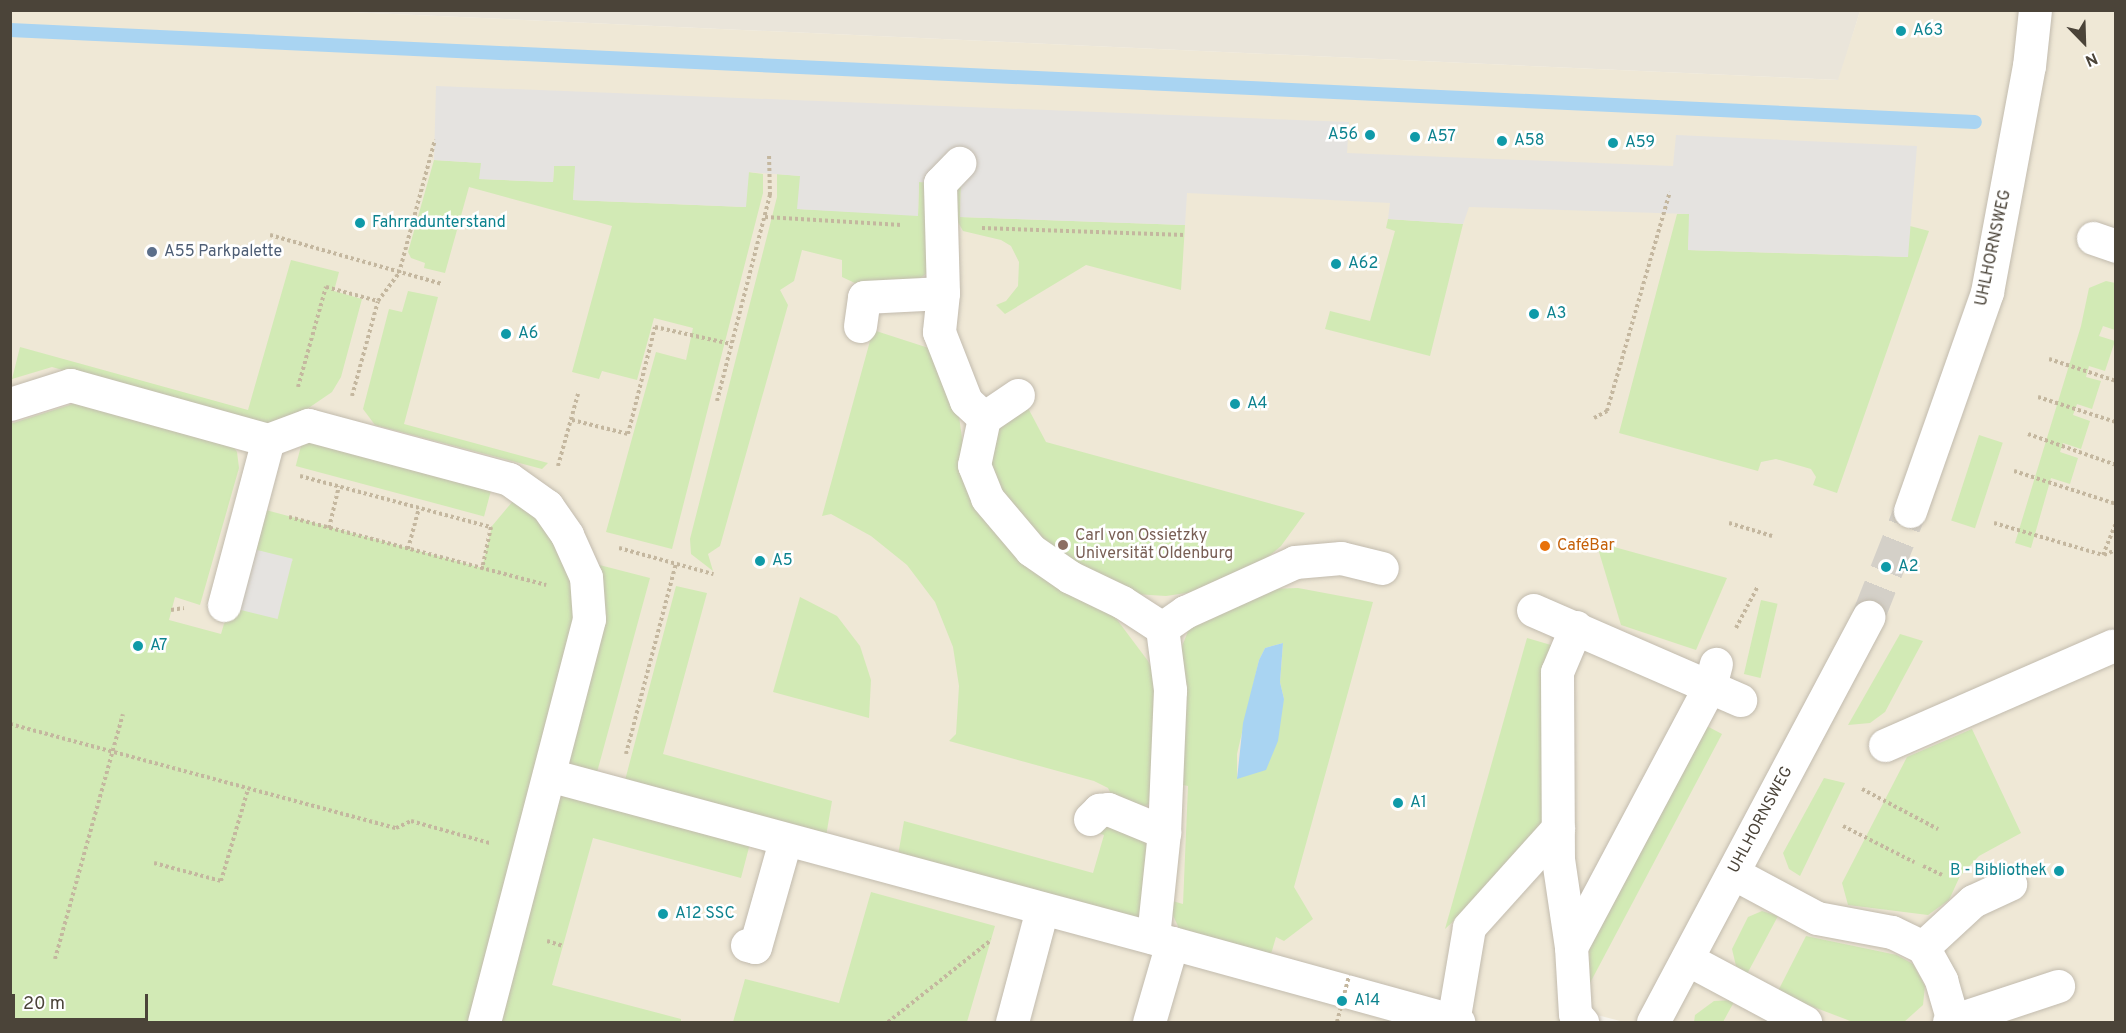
<!DOCTYPE html>
<meta charset="utf-8">
<style>
body{margin:0}
#map{position:relative;width:2126px;height:1033px;overflow:hidden;background:#f6f3ec;font-family:Overpass,sans-serif}
div>[style]{position:absolute}
[style*='--x']{left:calc(var(--x)*1px);top:calc(var(--y)*1px);width:calc(var(--w)*1px);rotate:calc(var(--a)*1deg)}
.residential>*{inset:0;background:#eae5da}
.education>*{inset:0;background:#efe8d6}
.green>*{inset:0;background:#d2eab5;transform-origin:0 0}
.parking>*{inset:0;background:#e5e3e0;transform-origin:0 0}
.water>*{inset:0;background:#a9d4f2}
.stream>*{height:14px;margin:-7px;padding:0 7px;transform-origin:7px;border-radius:7px;background:#a9d4f2}
.minor-tunnel>*{height:33px;margin-top:-16.5px;transform-origin:0;background:repeating-linear-gradient(90deg,#d4d0c8 0 33px,transparent 0 49px)}
.path>*{height:4px;margin-top:-2px;transform-origin:0;background:repeating-linear-gradient(90deg,#c4b79f 0 3px,transparent 0 6px)}
.roads{filter:drop-shadow(0 0 2px #c2bbae) drop-shadow(0 0 2px #c2bbae)}
.minor>*{height:33px;margin:-16.5px;padding:0 16.5px;transform-origin:16.5px;border-radius:16.5px;background:#fff}
.path-bridge>*{height:4px;margin-top:-2px;transform-origin:0;background:repeating-linear-gradient(90deg,#c4b79f 0 3px,transparent 0 6px)}
.dots>*{width:16px;height:16px;translate:-50% -50%;box-sizing:border-box;border:3px solid #fff;border-radius:50%}
span{translate:-50% -50%;white-space:nowrap;text-align:center;line-height:1.15;-webkit-text-stroke:5px #fff;paint-order:stroke}
.culture-label{font-size:16px;color:#0d838f}
.left{translate:0 -50%;text-align:left}
.right{translate:-100% -50%;text-align:right}
.street-label{font-size:16px;color:#4b4439}
.service-label{font-size:16px;color:#4e5e75}
.education-label{font-size:16px;color:#785e54}
.food-label{font-size:16px;color:#c56008}
.frame{position:absolute;inset:0;border:12px solid #4b4439;pointer-events:none}
.north{position:absolute;left:2054px;top:12px;width:60px;height:60px;-webkit-text-stroke:4px #fff;paint-order:stroke;rotate:157deg;font-size:16px;font-weight:700;line-height:24px;text-align:center;color:#4b4439}
.north::after{content:'';display:block;margin:auto;width:21px;height:27px;background:#4b4439;clip-path:polygon(50% 0,100% 100%,50% 72%,0 100%)}
.scale{position:absolute;left:12px;top:994px;width:136px;height:27px;box-sizing:border-box;border:3px solid #4b4439;border-top:0;padding-left:8px;font-size:18px;line-height:21px;white-space:nowrap;color:#4b4439;-webkit-text-stroke:4px #fff;paint-order:stroke}
</style>
<div id="map">
<div class="residential">
<i style="clip-path:polygon(327px 11px,1860px 11px,1839px 80px)"></i>
</div>
<div class="education">
<i style="clip-path:polygon(10px 11px,327px 11px,1838px 80px,1860px 11px,2115px 11px,2115px 1022px,1624px 1022px,1578px 1010px,1571px 1022px,11px 1022px)"></i>
</div>
<div class="green">
<i style="clip-path:polygon(434px 160px,482px 163px,480px 179px,553px 182px,554px 166px,576px 166px,573px 200px,745px 207px,748px 172px,763px 174px,763px 193px,672px 549px,606px 532px,656px 352px,686px 360px,693px 328px,654px 318px,637px 380px,602px 371px,599px 379px,572px 372px,612px 226px,469px 187px,445px 273px,424px 268px,425px 263px,411px 258px,408px 252px)"></i>
<i style="clip-path:polygon(777px 174px,801px 176px,798px 209px,918px 215px,919px 182px,933px 183px,931px 270px,914px 283px,857px 284px,842px 277px,842px 260px,802px 250px,794px 281px,780px 290px,788px 305px,720px 546px,708px 554px,713px 571px,691px 554px,690px 539px,777px 197px)"></i>
<i style="clip-path:polygon(961px 184px,960px 217px,1185px 225px,1181px 290px,1086px 265px,1005px 314px,996px 305px,1006px 301px,1018px 286px,1019px 262px,1011px 246px,1001px 240px,963px 231px,945px 199px)"></i>
<i style="clip-path:polygon(1677px 214px,1690px 214px,1688px 250px,1907px 257px,1910px 226px,1929px 231px,1837px 493px,1813px 485px,1816px 477px,1811px 469px,1776px 459px,1761px 462px,1758px 471px,1619px 433px)"></i>
<i style="clip-path:polygon(1388px 219px,1463px 224px,1430px 356px,1325px 329px,1330px 311px,1370px 321px,1395px 231px,1386px 228px)"></i>
<i style="clip-path:polygon(291px 260px,339px 272px,334px 291px,362px 299px,341px 377px,332px 392px,294px 418px,258px 425px,52px 367px,12px 379px,20px 347px,248px 410px)"></i>
<i style="clip-path:polygon(2106px 281px,2115px 283px,2115px 330px,2103px 326px,2099px 336px,2115px 341px,2105px 371px,2089px 366px,2086px 377px,2101px 381px,2092px 409px,2077px 404px,2073px 415px,2090px 421px,2081px 449px,2063px 443px,2060px 452px,2078px 458px,2070px 484px,2051px 478px,2031px 548px,2015px 543px,2081px 326px,2089px 288px)"></i>
<i style="clip-path:polygon(408px 291px,438px 297px,404px 424px,548px 463px,542px 469px,375px 425px,363px 409px,389px 309px,402px 312px)"></i>
<i style="clip-path:polygon(873px 330px,941px 352px,959px 416px,966px 467px,1118px 621px,1148px 661px,1160px 684px,1149px 804px,1141px 808px,1114px 800px,1108px 788px,1094px 781px,949px 741px,956px 734px,959px 686px,953px 647px,935px 602px,907px 565px,871px 536px,831px 514px,822px 516px)"></i>
<i style="clip-path:polygon(82px 401px,233px 446px,237px 452px,239px 468px,200px 605px,175px 597px,169px 620px,221px 634px,229px 607px,293px 560px,245px 547px,251px 506px,482px 568px,492px 526px,523px 489px,580px 560px,650px 578px,593px 787px,753px 832px,741px 878px,593px 838px,552px 985px,681px 1019px,681px 1022px,11px 1022px,10px 424px)"></i>
<i style="clip-path:polygon(1028px 408px,1046px 442px,1305px 513px,1281px 546px,1257px 566px,1200px 591px,1166px 596px,1134px 594px,1066px 568px,987px 474px,1000px 422px)"></i>
<i style="left:304px;top:435px;width:195px;height:32px;rotate:15deg"></i>
<i style="left:1979px;top:435px;width:25px;height:90px;rotate:18deg"></i>
<i style="clip-path:polygon(1596px 542px,1727px 578px,1696px 650px,1621px 625px)"></i>
<i style="clip-path:polygon(676px 586px,707px 593px,663px 754px,832px 801px,825px 842px,623px 788px)"></i>
<i style="clip-path:polygon(evenodd,1298px 588px,1373px 602px,1294px 887px,1313px 919px,1284px 941px,1276px 937px,1269px 961px,1184px 939px,1170px 909px,1169px 900px,1183px 904px,1188px 786px,1174px 783px,1179px 654px,1192px 621px,1266px 589px,1298px 588px,1283px 643px,1280px 682px,1284px 699px,1237px 778px,1237px 754px,1259px 660px,1265px 648px,1283px 643px)"></i>
<i style="clip-path:polygon(800px 597px,837px 616px,860px 646px,871px 680px,869px 718px,773px 692px)"></i>
<i style="left:1761px;top:600px;width:17px;height:76px;rotate:13deg"></i>
<i style="clip-path:polygon(1900px 634px,1923px 641px,1885px 712px,1870px 723px,1848px 725px)"></i>
<i style="clip-path:polygon(1527px 638px,1551px 645px,1546px 835px,1445px 929px)"></i>
<i style="clip-path:polygon(1703px 724px,1722px 734px,1590px 983px,1589px 935px)"></i>
<i style="clip-path:polygon(1972px 729px,2021px 833px,1979px 856px,1960px 876px,1949px 900px,1928px 915px,1848px 905px,1842px 883px,1907px 757px)"></i>
<i style="clip-path:polygon(1824px 778px,1845px 783px,1800px 876px,1789px 869px,1783px 853px)"></i>
<i style="clip-path:polygon(1095px 820px,1147px 843px,1142px 914px,1137px 919px,897px 861px,904px 821px,1093px 873px,1104px 835px,1092px 831px)"></i>
<i style="clip-path:polygon(871px 892px,995px 926px,967px 1022px,733px 1022px,745px 979px,839px 1003px)"></i>
<i style="clip-path:polygon(1762px 911px,1778px 916px,1747px 974px,1736px 966px,1732px 949px,1748px 917px)"></i>
<i style="clip-path:polygon(1806px 936px,1897px 955px,1913px 964px,1925px 986px,1923px 1005px,1904px 1022px,1853px 1022px,1777px 993px)"></i>
<i style="clip-path:polygon(1735px 1000px,1723px 1022px,1694px 1022px,1695px 1015px,1714px 1001px)"></i>
</div>
<div class="parking">
<i style="clip-path:polygon(436px 86px,1349px 122px,1347px 153px,1673px 166px,1676px 135px,1917px 146px,1908px 257px,1688px 250px,1689px 214px,1469px 207px,1463px 224px,1388px 219px,1390px 203px,1187px 193px,1185px 225px,960px 217px,961px 184px,919px 182px,918px 216px,797px 209px,800px 176px,749px 172px,746px 207px,573px 200px,575px 166px,554px 166px,553px 182px,479px 179px,481px 163px,434px 160px)"></i>
<i style="left:245px;top:547px;width:49px;height:62px;rotate:14deg"></i>
</div>
<div class="water">
<i style="clip-path:polygon(1283px 643px,1280px 682px,1284px 699px,1278px 741px,1266px 770px,1237px 779px,1243px 723px,1259px 660px,1265px 648px)"></i>
</div>
<div class="stream">
<i style="--x:10;--y:30;--w:1967;--a:2.68"></i>
</div>
<div class="minor-tunnel">
<i style="--x:1868;--y:617;--w:114;--a:-68.4"></i>
</div>
<div class="path">
<i style="--x:765;--y:217;--w:137;--a:3.3"></i>
<i style="--x:982;--y:228;--w:203;--a:2"></i>
<i style="--x:270;--y:235;--w:179;--a:15.9"></i>
<i style="--x:2049;--y:359;--w:71;--a:18.2"></i>
<i style="--x:298;--y:387;--w:104;--a:-74.4"></i>
<i style="--x:326;--y:287;--w:54;--a:15.1"></i>
<i style="--x:352;--y:396;--w:98;--a:-74.7"></i>
<i style="--x:378;--y:301;--w:35;--a:-53"></i>
<i style="--x:399;--y:273;--w:138;--a:-74.9"></i>
<i style="--x:2038;--y:397;--w:82;--a:17.8"></i>
<i style="--x:717;--y:401;--w:213;--a:-75.6"></i>
<i style="--x:770;--y:195;--w:42;--a:-91.4"></i>
<i style="--x:1594;--y:418;--w:15;--a:-28"></i>
<i style="--x:1607;--y:411;--w:228;--a:-74"></i>
<i style="--x:572;--y:420;--w:58;--a:14"></i>
<i style="--x:628;--y:434;--w:110;--a:-75.8"></i>
<i style="--x:655;--y:327;--w:78;--a:12.6"></i>
<i style="--x:2028;--y:434;--w:93;--a:19.4"></i>
<i style="--x:558;--y:466;--w:75;--a:-74.5"></i>
<i style="--x:2014;--y:471;--w:107;--a:17.9"></i>
<i style="--x:300;--y:476;--w:198;--a:15"></i>
<i style="--x:491;--y:527;--w:43;--a:102.1"></i>
<i style="--x:289;--y:517;--w:266;--a:14.8"></i>
<i style="--x:1729;--y:523;--w:45;--a:16.8"></i>
<i style="--x:1994;--y:523;--w:114;--a:16.4"></i>
<i style="--x:2103;--y:555;--w:35;--a:-68"></i>
<i style="--x:329;--y:528;--w:43;--a:-76.6"></i>
<i style="--x:619;--y:548;--w:98;--a:15.5"></i>
<i style="--x:408;--y:549;--w:42;--a:-75"></i>
<i style="--x:2104;--y:555;--w:13;--a:-23"></i>
<i style="--x:171;--y:610;--w:13;--a:-9"></i>
<i style="--x:1736;--y:628;--w:47;--a:-62.4"></i>
<i style="--x:10;--y:724;--w:400;--a:15.1"></i>
<i style="--x:396;--y:828;--w:17;--a:-25"></i>
<i style="--x:411;--y:821;--w:82;--a:15.6"></i>
<i style="--x:626;--y:754;--w:197;--a:-75.3"></i>
<i style="--x:1862;--y:789;--w:86;--a:27.8"></i>
<i style="--x:1843;--y:826;--w:80;--a:26.9"></i>
<i style="--x:154;--y:863;--w:69;--a:15"></i>
<i style="--x:221;--y:881;--w:96;--a:-73.6"></i>
<i style="--x:1923;--y:866;--w:21;--a:25"></i>
<i style="--x:547;--y:941;--w:17;--a:17"></i>
<i style="--x:55;--y:959;--w:254;--a:-74.5"></i>
<i style="--x:888;--y:1022;--w:132;--a:-38.5"></i>
</div>
<div class="roads">
<div class="minor">
<i style="--x:2093;--y:238;--w:24;--a:19"></i>
<i style="--x:943;--y:293;--w:110;--a:-91.6"></i>
<i style="--x:940;--y:183;--w:28;--a:-46"></i>
<i style="--x:860;--y:326;--w:29;--a:-82"></i>
<i style="--x:864;--y:297;--w:79;--a:-2.9"></i>
<i style="--x:943;--y:293;--w:39;--a:96"></i>
<i style="--x:939;--y:332;--w:74;--a:68.6"></i>
<i style="--x:966;--y:401;--w:25;--a:43"></i>
<i style="--x:984;--y:418;--w:48;--a:102"></i>
<i style="--x:974;--y:465;--w:35;--a:68"></i>
<i style="--x:987;--y:498;--w:68;--a:49.8"></i>
<i style="--x:1031;--y:550;--w:47;--a:34.7"></i>
<i style="--x:1070;--y:577;--w:58;--a:25.7"></i>
<i style="--x:1122;--y:602;--w:48;--a:33"></i>
<i style="--x:1162;--y:628;--w:28;--a:-35"></i>
<i style="--x:1185;--y:612;--w:121;--a:-24.4"></i>
<i style="--x:1295;--y:562;--w:46;--a:-5"></i>
<i style="--x:1341;--y:558;--w:42;--a:13.7"></i>
<i style="--x:10;--y:404;--w:63;--a:-17.6"></i>
<i style="--x:70;--y:385;--w:205;--a:15.5"></i>
<i style="--x:268;--y:440;--w:43;--a:-20.6"></i>
<i style="--x:308;--y:425;--w:208;--a:15"></i>
<i style="--x:509;--y:479;--w:47;--a:35.4"></i>
<i style="--x:547;--y:506;--w:35;--a:55"></i>
<i style="--x:567;--y:535;--w:46;--a:65.7"></i>
<i style="--x:586;--y:577;--w:42;--a:85.9"></i>
<i style="--x:589;--y:619;--w:416;--a:104.6"></i>
<i style="--x:984;--y:418;--w:41;--a:-34.1"></i>
<i style="--x:1910;--y:511;--w:232;--a:-70.6"></i>
<i style="--x:1987;--y:292;--w:230;--a:-79.5"></i>
<i style="--x:2029;--y:66;--w:56;--a:-83.9"></i>
<i style="--x:224;--y:605;--w:171;--a:-75.1"></i>
<i style="--x:1533;--y:610;--w:226;--a:23.5"></i>
<i style="--x:1576;--y:627;--w:49;--a:112.9"></i>
<i style="--x:1557;--y:672;--w:187;--a:89.7"></i>
<i style="--x:1558;--y:859;--w:89;--a:81.6"></i>
<i style="--x:1571;--y:947;--w:67;--a:86.6"></i>
<i style="--x:1575;--y:1014;--w:11;--a:49"></i>
<i style="--x:1162;--y:628;--w:63;--a:82.6"></i>
<i style="--x:1170;--y:690;--w:142;--a:92.4"></i>
<i style="--x:1885;--y:745;--w:248;--a:-23.6"></i>
<i style="--x:549;--y:775;--w:645;--a:15.09"></i>
<i style="--x:1172;--y:943;--w:82;--a:106.2"></i>
<i style="--x:1090;--y:819;--w:13;--a:-45"></i>
<i style="--x:1099;--y:810;--w:9;--a:-6"></i>
<i style="--x:1108;--y:809;--w:61;--a:22.3"></i>
<i style="--x:1164;--y:832;--w:106;--a:96"></i>
<i style="--x:1733;--y:873;--w:95;--a:28.2"></i>
<i style="--x:1817;--y:918;--w:76;--a:10.6"></i>
<i style="--x:1892;--y:932;--w:34;--a:26"></i>
<i style="--x:1923;--y:947;--w:38;--a:61"></i>
<i style="--x:1941;--y:980;--w:43;--a:73.7"></i>
<i style="--x:1172;--y:943;--w:297;--a:15.4"></i>
<i style="--x:747;--y:945;--w:8;--a:14"></i>
<i style="--x:755;--y:947;--w:110;--a:-74.2"></i>
<i style="--x:1571;--y:947;--w:296;--a:-62"></i>
<i style="--x:1710;--y:686;--w:23;--a:-75"></i>
<i style="--x:1923;--y:947;--w:68;--a:-42.6"></i>
<i style="--x:1973;--y:901;--w:41;--a:-24.7"></i>
<i style="--x:1687;--y:959;--w:134;--a:28.1"></i>
<i style="--x:1012;--y:1022;--w:117;--a:-75.1"></i>
<i style="--x:1453;--y:1022;--w:96;--a:-80.4"></i>
<i style="--x:1469;--y:927;--w:133;--a:-48"></i>
<i style="--x:1653;--y:1022;--w:459;--a:-62"></i>
<i style="--x:1949;--y:1022;--w:115;--a:-18.3"></i>
</div>
</div>
<div class="path-bridge">
<i style="--x:1337;--y:1022;--w:48;--a:-75.4"></i>
</div>
<div class="dots">
<i style="left:1901px;top:31px;background:#0f9aa8"></i>
<i style="left:1370px;top:135px;background:#0f9aa8"></i>
<i style="left:1415px;top:137px;background:#0f9aa8"></i>
<i style="left:1502px;top:141px;background:#0f9aa8"></i>
<i style="left:1613px;top:143px;background:#0f9aa8"></i>
<i style="left:360px;top:223px;background:#0f9aa8"></i>
<i style="left:152px;top:252px;background:#5c6f8a"></i>
<i style="left:1336px;top:264px;background:#0f9aa8"></i>
<i style="left:1534px;top:314px;background:#0f9aa8"></i>
<i style="left:506px;top:334px;background:#0f9aa8"></i>
<i style="left:1235px;top:404px;background:#0f9aa8"></i>
<i style="left:1063px;top:545px;background:#8d6e63"></i>
<i style="left:1545px;top:546px;background:#e8710a"></i>
<i style="left:760px;top:561px;background:#0f9aa8"></i>
<i style="left:1886px;top:567px;background:#0f9aa8"></i>
<i style="left:138px;top:646px;background:#0f9aa8"></i>
<i style="left:1398px;top:803px;background:#0f9aa8"></i>
<i style="left:2059px;top:871px;background:#0f9aa8"></i>
<i style="left:663px;top:914px;background:#0f9aa8"></i>
<i style="left:1342px;top:1001px;background:#0f9aa8"></i>
</div>
<div class="culture-label">
<span class="left" style="left:1913px;top:31px">A63</span>
<span class="right" style="left:1358px;top:135px">A56</span>
<span class="left" style="left:1427px;top:137px">A57</span>
<span class="left" style="left:1514px;top:141px">A58</span>
<span class="left" style="left:1625px;top:143px">A59</span>
<span class="left" style="left:372px;top:223px">Fahrradunterstand</span>
<span class="left" style="left:1348px;top:264px">A62</span>
<span class="left" style="left:1546px;top:314px">A3</span>
<span class="left" style="left:518px;top:334px">A6</span>
<span class="left" style="left:1247px;top:404px">A4</span>
<span class="left" style="left:772px;top:561px">A5</span>
<span class="left" style="left:1898px;top:567px">A2</span>
<span class="left" style="left:150px;top:646px">A7</span>
<span class="left" style="left:1410px;top:803px">A1</span>
<span class="right" style="left:2047px;top:871px">B - Bibliothek</span>
<span class="left" style="left:675px;top:914px">A12 SSC</span>
<span class="left" style="left:1354px;top:1001px">A14</span>
</div>
<div class="street-label">
<span style="left:1994px;top:248px;rotate:-78deg">UHLHORNSWEG</span>
<span style="left:1761px;top:820px;rotate:-62deg">UHLHORNSWEG</span>
</div>
<div class="service-label">
<span class="left" style="left:164px;top:252px">A55 Parkpalette</span>
</div>
<div class="education-label">
<span class="left" style="left:1075px;top:545px">Carl von Ossietzky<br>Universität Oldenburg</span>
</div>
<div class="food-label">
<span class="left" style="left:1557px;top:546px">CaféBar</span>
</div>
<div class="frame"></div>
<div class="north">N</div>
<div class="scale">20 m</div>
</div>
